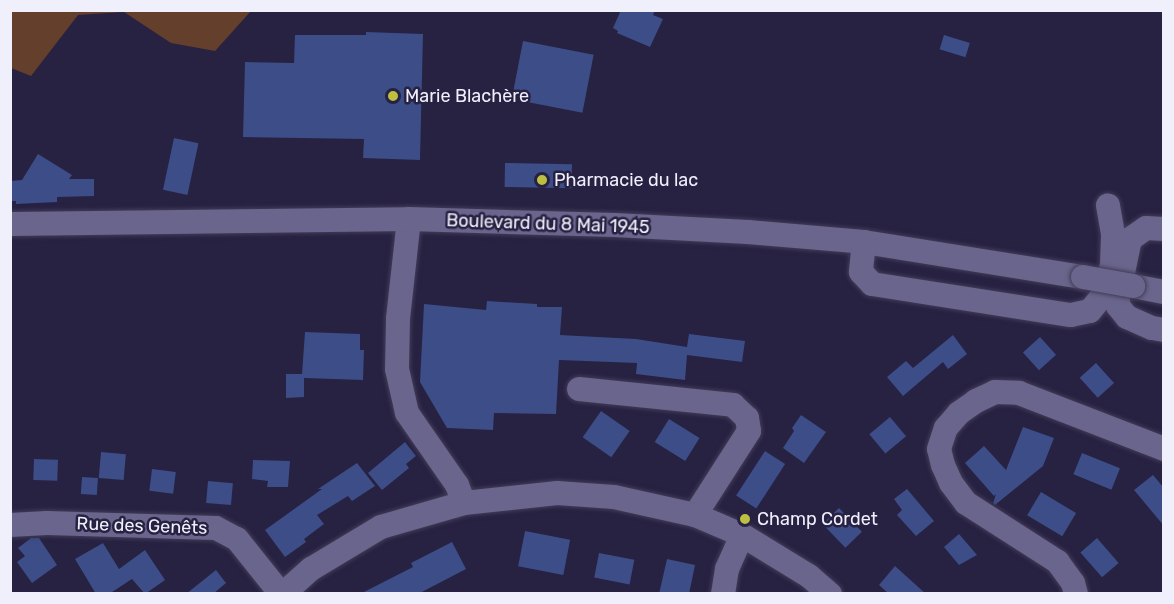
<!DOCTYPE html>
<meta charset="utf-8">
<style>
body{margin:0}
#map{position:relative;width:1174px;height:604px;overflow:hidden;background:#272142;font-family:Rubik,sans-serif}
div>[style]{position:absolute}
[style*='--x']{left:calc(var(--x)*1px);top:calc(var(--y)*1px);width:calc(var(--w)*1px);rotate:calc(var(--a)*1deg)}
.green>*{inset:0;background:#643f2b}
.building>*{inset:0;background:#3c4d87;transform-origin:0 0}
.roads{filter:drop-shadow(0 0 2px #423c57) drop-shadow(0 0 2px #423c57)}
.minor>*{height:24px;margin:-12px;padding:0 12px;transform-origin:12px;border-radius:12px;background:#6a658c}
.bridges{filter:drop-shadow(0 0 2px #423c57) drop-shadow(0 0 2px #423c57)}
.minor-bridge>*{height:24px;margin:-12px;padding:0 12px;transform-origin:12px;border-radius:12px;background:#6a658c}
.dots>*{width:16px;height:16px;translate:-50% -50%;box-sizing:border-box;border:3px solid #272142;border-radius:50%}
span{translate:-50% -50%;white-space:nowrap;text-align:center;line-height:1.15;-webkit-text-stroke:5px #272142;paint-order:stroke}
.poi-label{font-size:18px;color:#f0effc}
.left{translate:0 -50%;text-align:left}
.street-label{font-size:18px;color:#f0effc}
.frame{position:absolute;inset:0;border:12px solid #f0effc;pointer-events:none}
</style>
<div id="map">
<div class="green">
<i style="clip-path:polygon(10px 11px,11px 10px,251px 11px,215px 51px,171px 43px,124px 12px,78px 15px,31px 76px,11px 68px)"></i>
</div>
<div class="building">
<i style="clip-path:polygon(621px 10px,655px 10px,653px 15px,663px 19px,650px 47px,617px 33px,618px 31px,613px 28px)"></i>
<i style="clip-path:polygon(366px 32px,423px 34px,420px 160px,363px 158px,364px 139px,243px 137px,245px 62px,294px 63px,295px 35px,366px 35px)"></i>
<i style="left:944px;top:35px;width:27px;height:15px;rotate:17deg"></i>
<i style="left:523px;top:41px;width:72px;height:59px;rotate:11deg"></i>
<i style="left:174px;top:138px;width:25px;height:53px;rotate:12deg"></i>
<i style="clip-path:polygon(38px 154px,72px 175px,69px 179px,94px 179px,94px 196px,57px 197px,57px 202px,16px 204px,16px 201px,10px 201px,10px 181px,22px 180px)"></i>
<i style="left:505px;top:163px;width:67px;height:24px;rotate:1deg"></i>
<i style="clip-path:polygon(487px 301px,537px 304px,537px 307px,562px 307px,560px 335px,636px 339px,687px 347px,689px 334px,745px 341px,742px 362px,687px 355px,685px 380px,636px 374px,637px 363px,559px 360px,556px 414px,494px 413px,493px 430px,447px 428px,420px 382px,424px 304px,486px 310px)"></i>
<i style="clip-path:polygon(305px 332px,360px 334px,360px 350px,364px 350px,363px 380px,304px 378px,304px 397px,286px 398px,286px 374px,302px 374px)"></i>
<i style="clip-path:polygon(953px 335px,967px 354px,948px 369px,943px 362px,903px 396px,887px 377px,906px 361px,913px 368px)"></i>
<i style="left:1040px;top:337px;width:24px;height:23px;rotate:48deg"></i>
<i style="left:1096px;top:363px;width:27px;height:22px;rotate:48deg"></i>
<i style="left:601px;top:411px;width:35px;height:32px;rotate:35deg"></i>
<i style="clip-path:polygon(801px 415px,826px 432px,804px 463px,783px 448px,794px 431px,792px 428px)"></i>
<i style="left:890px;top:417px;width:25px;height:27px;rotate:50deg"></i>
<i style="left:669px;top:419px;width:36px;height:27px;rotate:32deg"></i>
<i style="clip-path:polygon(1023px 427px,1054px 438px,1043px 466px,995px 505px,993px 503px,996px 494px,994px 496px,965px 463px,984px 446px,1006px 470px)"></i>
<i style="clip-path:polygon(405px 442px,416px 456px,406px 464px,409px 468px,382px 490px,368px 473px)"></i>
<i style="left:765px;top:451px;width:24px;height:53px;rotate:33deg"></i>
<i style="left:101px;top:452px;width:25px;height:26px;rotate:5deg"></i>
<i style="left:1082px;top:453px;width:41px;height:23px;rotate:22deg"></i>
<i style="left:34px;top:459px;width:24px;height:21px;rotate:2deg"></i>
<i style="clip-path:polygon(253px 460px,290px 461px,288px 487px,267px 487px,268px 481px,252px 479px)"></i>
<i style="clip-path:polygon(357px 463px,375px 486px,352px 501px,348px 496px,317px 515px,324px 524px,304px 539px,306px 542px,285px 557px,265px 530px,322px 489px,318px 489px)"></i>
<i style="left:152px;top:469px;width:24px;height:22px;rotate:7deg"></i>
<i style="clip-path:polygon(1153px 475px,1164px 488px,1164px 526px,1134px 490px)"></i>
<i style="left:82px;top:477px;width:16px;height:17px;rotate:4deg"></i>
<i style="left:208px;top:481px;width:25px;height:22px;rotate:5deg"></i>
<i style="clip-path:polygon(907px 489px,934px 521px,916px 536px,897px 515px,902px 510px,894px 499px)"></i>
<i style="left:1041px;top:492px;width:41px;height:27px;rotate:31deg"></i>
<i style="left:839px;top:508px;width:33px;height:23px;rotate:46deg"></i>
<i style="left:525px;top:531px;width:46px;height:36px;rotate:11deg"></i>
<i style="clip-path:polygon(959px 534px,977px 555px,959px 565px,944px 547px)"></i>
<i style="clip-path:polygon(31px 538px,39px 538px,57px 565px,32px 583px,17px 562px,25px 556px,18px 548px)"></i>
<i style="left:1097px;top:538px;width:33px;height:22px;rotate:49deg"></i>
<i style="clip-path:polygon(452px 542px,466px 569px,418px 594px,360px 594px,413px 567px,411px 563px)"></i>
<i style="clip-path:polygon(103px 543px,119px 569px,145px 550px,165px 580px,145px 594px,132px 579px,109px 594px,96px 594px,75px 559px)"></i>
<i style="left:599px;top:553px;width:36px;height:25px;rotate:11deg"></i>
<i style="clip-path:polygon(667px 559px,695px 565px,689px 594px,659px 594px)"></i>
<i style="clip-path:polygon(895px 566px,926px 594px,889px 594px,879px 585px)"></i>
<i style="clip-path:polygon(216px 570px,226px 583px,213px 594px,186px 594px)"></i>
</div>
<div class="roads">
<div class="minor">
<i style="--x:409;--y:219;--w:101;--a:96.3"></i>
<i style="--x:398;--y:319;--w:50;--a:91.1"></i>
<i style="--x:397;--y:369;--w:45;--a:77.2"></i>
<i style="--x:407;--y:413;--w:88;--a:55.2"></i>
<i style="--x:457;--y:485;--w:19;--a:69"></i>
<i style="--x:10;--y:224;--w:399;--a:-0.7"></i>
<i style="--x:409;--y:219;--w:206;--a:1.7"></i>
<i style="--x:615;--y:225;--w:133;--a:3"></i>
<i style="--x:748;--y:232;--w:116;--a:4.9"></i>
<i style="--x:864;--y:242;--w:222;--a:9.1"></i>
<i style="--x:1164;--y:229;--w:18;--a:-177"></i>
<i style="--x:1146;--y:228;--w:19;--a:145"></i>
<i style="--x:1130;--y:239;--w:59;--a:101.7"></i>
<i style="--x:1118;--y:297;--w:9;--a:90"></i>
<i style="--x:1118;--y:306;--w:14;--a:51"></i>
<i style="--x:1127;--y:317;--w:27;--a:24"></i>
<i style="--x:1152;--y:328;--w:12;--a:9"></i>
<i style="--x:864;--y:242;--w:30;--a:96"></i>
<i style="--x:861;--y:272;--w:16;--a:47"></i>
<i style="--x:872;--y:284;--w:201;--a:8.9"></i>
<i style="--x:1071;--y:315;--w:19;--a:-12"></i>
<i style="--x:1090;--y:311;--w:21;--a:-51"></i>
<i style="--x:1103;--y:295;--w:31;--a:-73"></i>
<i style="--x:1112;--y:265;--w:31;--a:-88"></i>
<i style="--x:1113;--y:234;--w:29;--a:-100"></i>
<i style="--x:1133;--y:286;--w:32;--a:11"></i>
<i style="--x:579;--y:389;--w:155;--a:5.9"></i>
<i style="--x:733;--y:405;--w:19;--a:43"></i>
<i style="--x:747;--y:418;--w:13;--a:81"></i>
<i style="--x:749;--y:431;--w:100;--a:122.7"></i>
<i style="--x:10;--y:525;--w:37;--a:-3"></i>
<i style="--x:47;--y:523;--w:169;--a:1.7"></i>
<i style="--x:216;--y:528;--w:24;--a:28"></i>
<i style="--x:237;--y:539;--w:70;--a:51.3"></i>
<i style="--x:283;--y:594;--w:38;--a:-42"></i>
<i style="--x:311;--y:569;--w:82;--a:-31"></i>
<i style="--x:381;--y:527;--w:86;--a:-16.1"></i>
<i style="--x:464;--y:503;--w:94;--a:-6.1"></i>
<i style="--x:557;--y:493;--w:57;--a:4"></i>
<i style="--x:614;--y:497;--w:83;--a:12.5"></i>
<i style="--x:695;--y:515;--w:51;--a:23.1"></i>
<i style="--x:742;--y:535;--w:79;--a:31.5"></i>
<i style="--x:809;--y:576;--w:28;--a:41"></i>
<i style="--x:723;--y:594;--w:25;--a:-81"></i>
<i style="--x:727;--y:569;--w:37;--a:-66"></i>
<i style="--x:1076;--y:594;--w:11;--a:-105"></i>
<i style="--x:1073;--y:583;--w:26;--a:-126"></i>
<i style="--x:1058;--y:562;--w:109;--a:-147.3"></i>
<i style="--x:966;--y:503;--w:25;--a:-127"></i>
<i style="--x:951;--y:483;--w:20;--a:-114"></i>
<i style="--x:943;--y:465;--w:16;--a:-104"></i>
<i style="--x:939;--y:449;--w:22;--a:-72"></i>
<i style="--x:946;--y:428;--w:20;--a:-49"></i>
<i style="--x:959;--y:413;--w:21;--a:-35"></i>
<i style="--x:976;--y:401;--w:21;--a:-25"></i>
<i style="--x:995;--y:392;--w:24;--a:2"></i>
<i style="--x:1019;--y:393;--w:155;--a:21.1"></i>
</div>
</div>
<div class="bridges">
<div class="minor-bridge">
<i style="--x:1083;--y:277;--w:51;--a:10.2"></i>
</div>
</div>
<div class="dots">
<i style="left:393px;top:96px;background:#bdbf43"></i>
<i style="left:542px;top:180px;background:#bdbf43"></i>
<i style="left:745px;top:519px;background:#bdbf43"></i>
</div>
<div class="poi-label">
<span class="left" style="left:405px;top:96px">Marie Blachère</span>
<span class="left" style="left:554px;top:180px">Pharmacie du lac</span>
<span class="left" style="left:757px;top:519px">Champ Cordet</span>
</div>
<div class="street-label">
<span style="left:548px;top:224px;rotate:2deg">Boulevard du 8 Mai 1945</span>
<span style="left:142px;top:526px;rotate:2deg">Rue des Genêts</span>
</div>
<div class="frame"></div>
</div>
